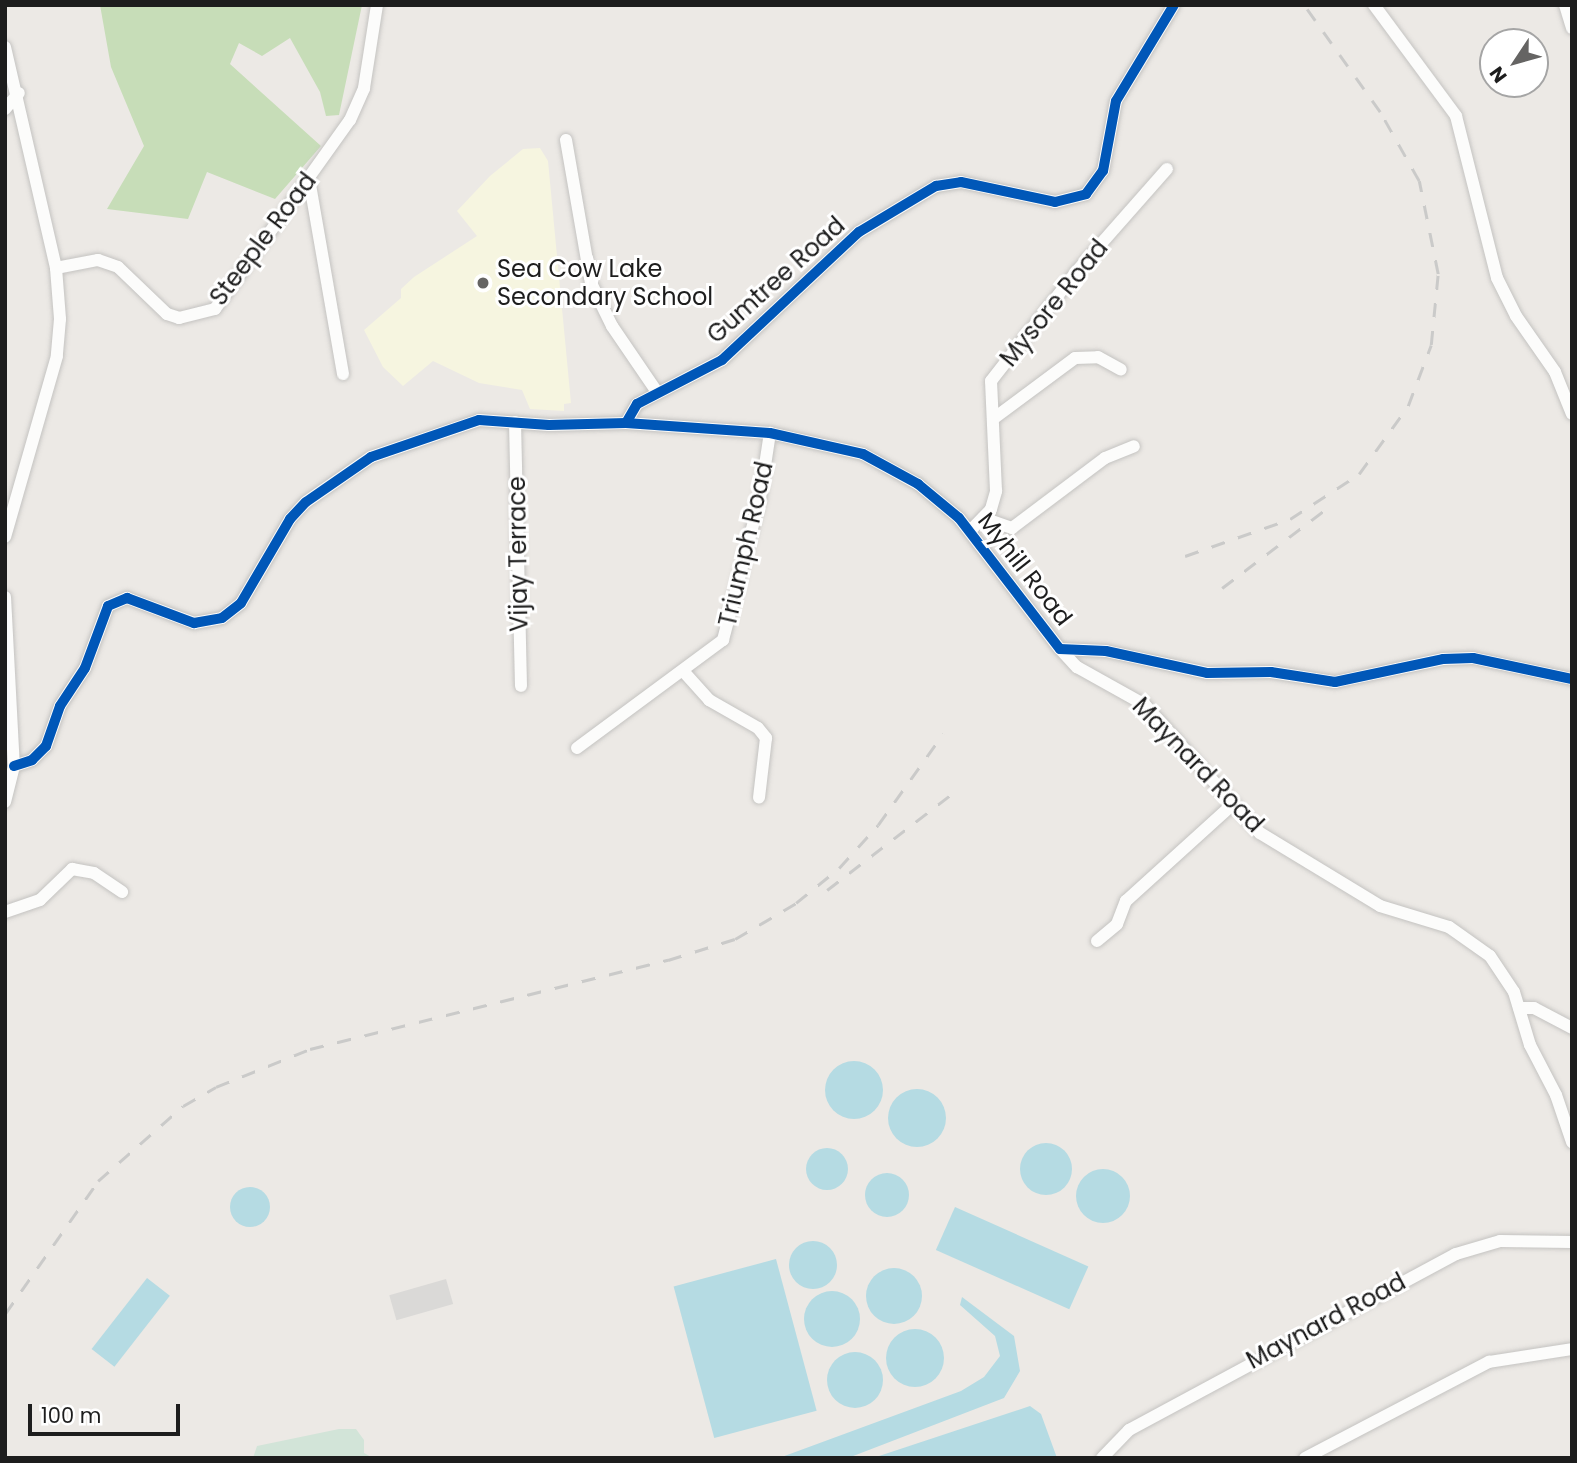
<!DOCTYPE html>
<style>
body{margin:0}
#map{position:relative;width:1577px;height:1463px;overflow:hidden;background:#ece9e5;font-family:Poppins,sans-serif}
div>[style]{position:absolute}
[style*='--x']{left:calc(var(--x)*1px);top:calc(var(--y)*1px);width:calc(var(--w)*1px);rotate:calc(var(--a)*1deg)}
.education>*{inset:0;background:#f6f5e0}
.forest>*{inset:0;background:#c7ddb8}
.wetland>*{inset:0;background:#d2e4d8}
.parking>*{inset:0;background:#dad9d7;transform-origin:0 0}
.water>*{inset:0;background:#b5dbe3;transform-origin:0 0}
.round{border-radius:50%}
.roads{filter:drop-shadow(0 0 2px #c4c3c1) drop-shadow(0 0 2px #c4c3c1)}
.minor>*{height:12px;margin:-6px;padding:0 6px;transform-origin:6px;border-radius:6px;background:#fcfcfb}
.rail>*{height:2.5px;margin-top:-1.25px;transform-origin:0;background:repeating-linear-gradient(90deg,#cacac9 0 14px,transparent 0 28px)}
.cycleway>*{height:10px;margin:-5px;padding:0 5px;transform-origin:5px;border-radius:5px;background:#0057b8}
.dots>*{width:19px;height:19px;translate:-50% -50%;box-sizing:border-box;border:4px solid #fff;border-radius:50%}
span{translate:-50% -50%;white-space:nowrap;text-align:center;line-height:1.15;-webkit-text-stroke:6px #fff;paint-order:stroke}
.street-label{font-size:24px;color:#1d1d1d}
.poi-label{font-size:24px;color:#1d1d1d}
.left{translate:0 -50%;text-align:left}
.frame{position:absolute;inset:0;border:7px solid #1d1d1d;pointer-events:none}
.north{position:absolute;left:1479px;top:28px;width:70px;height:70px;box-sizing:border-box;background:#fff;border:2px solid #a5a5a5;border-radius:50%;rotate:234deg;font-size:19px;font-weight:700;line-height:28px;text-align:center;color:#1d1d1d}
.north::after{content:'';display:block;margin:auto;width:24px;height:32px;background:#656463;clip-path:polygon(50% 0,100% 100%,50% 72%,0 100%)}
.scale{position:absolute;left:28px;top:1404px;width:152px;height:32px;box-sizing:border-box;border:4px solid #1d1d1d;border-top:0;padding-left:9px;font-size:21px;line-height:24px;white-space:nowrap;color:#1d1d1d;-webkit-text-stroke:5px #fff;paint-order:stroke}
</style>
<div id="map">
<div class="education">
<i style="clip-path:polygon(540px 148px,548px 161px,571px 403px,564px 404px,564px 411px,530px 409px,522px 390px,479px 383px,433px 361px,403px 386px,383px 367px,364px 330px,401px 298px,401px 289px,414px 277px,477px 236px,457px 211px,490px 176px,523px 149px)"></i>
</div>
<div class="forest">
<i style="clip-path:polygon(100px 5px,362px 5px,339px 115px,326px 116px,320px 92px,290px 38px,262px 56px,239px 43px,230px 64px,321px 146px,275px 199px,207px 172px,188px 219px,107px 209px,144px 146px,111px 67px)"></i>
</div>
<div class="wetland">
<i style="clip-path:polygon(339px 1429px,356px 1429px,364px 1440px,364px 1453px,373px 1458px,253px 1458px,257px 1446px)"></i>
</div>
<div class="parking">
<i style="left:446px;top:1279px;width:26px;height:59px;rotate:74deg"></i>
</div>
<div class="water">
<i class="round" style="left:825px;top:1061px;width:58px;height:58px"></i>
<i class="round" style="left:888px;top:1089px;width:58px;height:58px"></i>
<i class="round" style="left:1020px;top:1143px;width:52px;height:52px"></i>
<i class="round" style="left:806px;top:1148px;width:42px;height:42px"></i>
<i class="round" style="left:1076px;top:1169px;width:54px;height:54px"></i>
<i class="round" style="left:865px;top:1173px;width:44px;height:44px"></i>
<i class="round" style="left:230px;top:1187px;width:40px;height:40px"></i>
<i style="left:955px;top:1207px;width:146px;height:47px;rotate:24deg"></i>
<i class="round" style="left:789px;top:1241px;width:48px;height:48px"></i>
<i style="left:776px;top:1259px;width:157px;height:106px;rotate:75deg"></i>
<i class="round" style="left:866px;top:1268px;width:56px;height:56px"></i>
<i style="left:147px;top:1278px;width:29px;height:90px;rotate:38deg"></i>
<i class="round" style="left:804px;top:1291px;width:56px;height:56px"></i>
<i style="clip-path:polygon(962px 1297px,1014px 1336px,1020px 1371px,1004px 1398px,848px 1458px,779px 1458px,961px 1391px,984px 1377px,1000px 1356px,995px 1336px,960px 1305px)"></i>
<i class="round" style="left:886px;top:1329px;width:58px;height:58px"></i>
<i class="round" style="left:827px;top:1352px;width:56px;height:56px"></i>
<i style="clip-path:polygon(1030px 1406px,1041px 1414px,1057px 1458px,873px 1458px)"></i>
</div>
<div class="roads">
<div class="minor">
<i style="--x:1374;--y:5;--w:138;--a:53.5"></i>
<i style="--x:1456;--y:116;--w:167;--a:75.8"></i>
<i style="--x:1497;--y:278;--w:42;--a:63.4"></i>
<i style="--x:1516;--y:316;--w:68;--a:55.1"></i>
<i style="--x:1555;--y:372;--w:45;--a:68"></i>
<i style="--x:1565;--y:5;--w:24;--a:73"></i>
<i style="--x:5;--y:47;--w:227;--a:77"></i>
<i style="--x:56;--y:268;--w:51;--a:85.5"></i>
<i style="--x:60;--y:319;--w:37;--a:95"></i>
<i style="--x:57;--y:356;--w:188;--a:106"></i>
<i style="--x:5;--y:109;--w:21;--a:-49"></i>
<i style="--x:566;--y:140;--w:145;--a:80.1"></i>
<i style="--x:591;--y:283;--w:48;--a:64"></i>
<i style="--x:612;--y:326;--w:80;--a:55.7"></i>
<i style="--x:309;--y:179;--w:198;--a:80.1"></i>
<i style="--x:56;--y:268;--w:43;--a:-10.8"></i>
<i style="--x:98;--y:260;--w:21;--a:19"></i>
<i style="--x:118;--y:267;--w:68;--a:43.8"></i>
<i style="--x:167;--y:314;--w:13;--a:18"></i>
<i style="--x:179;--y:318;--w:37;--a:-14"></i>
<i style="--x:215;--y:309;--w:232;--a:-54.5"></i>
<i style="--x:350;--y:120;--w:35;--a:-66"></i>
<i style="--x:364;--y:88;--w:84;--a:-81.1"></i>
<i style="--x:993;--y:419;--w:102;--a:-36.6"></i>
<i style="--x:1075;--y:358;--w:23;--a:-2"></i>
<i style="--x:1098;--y:357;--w:26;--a:29"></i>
<i style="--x:515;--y:422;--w:264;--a:88.7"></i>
<i style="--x:626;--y:423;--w:22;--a:-60"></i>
<i style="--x:637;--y:404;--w:96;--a:-27.4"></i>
<i style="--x:722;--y:360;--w:187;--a:-43.1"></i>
<i style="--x:859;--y:232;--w:90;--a:-30.9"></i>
<i style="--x:936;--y:186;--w:25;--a:-9"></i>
<i style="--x:961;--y:182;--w:96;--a:12"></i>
<i style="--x:1055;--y:202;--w:32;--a:-14"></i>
<i style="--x:1086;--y:194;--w:29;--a:-54"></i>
<i style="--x:1103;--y:171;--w:71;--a:-79.5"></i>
<i style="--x:1116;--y:101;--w:112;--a:-58.9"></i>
<i style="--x:983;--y:518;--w:31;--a:19"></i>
<i style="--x:1012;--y:528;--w:116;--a:-37"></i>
<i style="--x:1105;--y:458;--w:31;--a:-22"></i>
<i style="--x:970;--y:531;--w:30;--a:-46"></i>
<i style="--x:991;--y:509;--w:19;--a:-74"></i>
<i style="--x:996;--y:491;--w:110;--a:-92.6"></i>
<i style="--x:991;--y:381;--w:140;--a:-52"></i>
<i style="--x:1077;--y:271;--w:136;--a:-48.6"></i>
<i style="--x:5;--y:597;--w:169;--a:87"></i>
<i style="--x:14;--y:766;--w:37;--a:104"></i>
<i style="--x:1060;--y:649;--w:25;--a:47"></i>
<i style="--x:1077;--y:667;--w:78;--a:29.2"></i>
<i style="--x:1145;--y:705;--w:172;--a:48.1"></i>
<i style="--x:1260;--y:833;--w:140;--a:31.3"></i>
<i style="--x:1380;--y:906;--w:72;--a:16.9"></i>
<i style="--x:1449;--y:927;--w:50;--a:35.3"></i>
<i style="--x:1490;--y:956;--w:43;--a:56.3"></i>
<i style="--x:1514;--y:992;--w:55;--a:73.2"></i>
<i style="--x:1530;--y:1045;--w:56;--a:62.5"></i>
<i style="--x:1556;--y:1095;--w:50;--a:71.2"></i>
<i style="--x:684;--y:672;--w:38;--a:48"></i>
<i style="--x:709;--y:700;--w:56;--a:29.7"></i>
<i style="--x:758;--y:728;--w:13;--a:51"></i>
<i style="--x:766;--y:738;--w:60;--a:96.7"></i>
<i style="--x:577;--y:748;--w:182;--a:-36.5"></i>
<i style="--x:723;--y:640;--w:147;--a:-75.4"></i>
<i style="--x:760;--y:498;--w:66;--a:-81.3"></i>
<i style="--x:14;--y:766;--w:19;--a:-18"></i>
<i style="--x:32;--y:760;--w:20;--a:-45"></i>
<i style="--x:46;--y:746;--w:42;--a:-70.7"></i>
<i style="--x:60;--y:706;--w:45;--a:-56.7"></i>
<i style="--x:85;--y:668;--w:66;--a:-69.6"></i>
<i style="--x:108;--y:606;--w:21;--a:-23"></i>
<i style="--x:127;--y:598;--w:72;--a:20.5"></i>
<i style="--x:194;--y:623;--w:28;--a:-10"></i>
<i style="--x:222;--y:618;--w:24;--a:-38"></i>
<i style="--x:241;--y:603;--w:97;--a:-59.7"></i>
<i style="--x:290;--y:519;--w:23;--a:-47"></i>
<i style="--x:306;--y:502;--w:79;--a:-34.7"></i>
<i style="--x:371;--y:457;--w:114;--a:-18.9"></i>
<i style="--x:479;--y:420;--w:70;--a:4.1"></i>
<i style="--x:549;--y:425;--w:77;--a:-1.5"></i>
<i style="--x:626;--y:423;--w:144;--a:4"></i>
<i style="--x:770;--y:433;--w:95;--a:12.7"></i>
<i style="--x:863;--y:454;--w:63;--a:28.6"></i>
<i style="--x:918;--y:484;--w:53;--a:39.7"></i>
<i style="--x:959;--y:518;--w:165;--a:52.4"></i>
<i style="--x:1060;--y:649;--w:46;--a:2.5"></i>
<i style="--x:1106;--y:651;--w:103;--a:12.3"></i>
<i style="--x:1207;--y:673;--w:64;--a:-0.9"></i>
<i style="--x:1271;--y:672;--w:65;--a:8.9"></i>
<i style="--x:1335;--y:682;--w:110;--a:-12"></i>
<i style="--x:1443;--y:659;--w:30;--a:-2"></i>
<i style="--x:1473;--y:658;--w:101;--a:12"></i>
<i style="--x:5;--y:912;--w:37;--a:-19"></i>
<i style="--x:40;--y:900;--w:45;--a:-44.1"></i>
<i style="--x:72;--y:869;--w:22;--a:10"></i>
<i style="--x:94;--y:873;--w:34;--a:34"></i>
<i style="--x:1097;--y:941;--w:26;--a:-40"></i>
<i style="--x:1117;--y:924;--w:25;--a:-69"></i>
<i style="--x:1126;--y:901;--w:143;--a:-42.2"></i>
<i style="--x:1519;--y:1008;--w:15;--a:0"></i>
<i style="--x:1534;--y:1008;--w:43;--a:27.8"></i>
<i style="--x:1102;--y:1458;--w:39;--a:-46"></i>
<i style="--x:1129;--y:1430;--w:371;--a:-28.3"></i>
<i style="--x:1456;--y:1254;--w:46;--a:-16.5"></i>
<i style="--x:1500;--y:1241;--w:72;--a:0.8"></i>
<i style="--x:1305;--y:1458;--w:208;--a:-27.6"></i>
<i style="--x:1489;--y:1362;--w:84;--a:-8.9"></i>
</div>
</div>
<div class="rail">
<i style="--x:1185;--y:556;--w:111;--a:-19.4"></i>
<i style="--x:1290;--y:519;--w:82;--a:-33.1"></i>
<i style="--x:1359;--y:474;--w:84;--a:-54.2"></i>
<i style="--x:1408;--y:406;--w:65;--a:-69.3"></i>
<i style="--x:1431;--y:345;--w:71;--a:-84.4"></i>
<i style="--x:1438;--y:274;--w:95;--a:-101.5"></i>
<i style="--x:1419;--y:181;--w:79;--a:-119.5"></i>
<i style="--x:1380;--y:112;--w:131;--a:-125.4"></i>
<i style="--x:1222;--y:588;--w:136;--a:-37.2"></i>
<i style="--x:827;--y:890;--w:164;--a:-37.6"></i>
<i style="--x:5;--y:1314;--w:162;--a:-55"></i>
<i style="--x:98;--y:1181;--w:113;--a:-41.4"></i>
<i style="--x:183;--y:1106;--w:38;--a:-30"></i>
<i style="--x:216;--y:1087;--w:101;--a:-22"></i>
<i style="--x:310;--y:1049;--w:369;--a:-14"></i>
<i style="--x:668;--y:960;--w:70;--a:-17.4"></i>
<i style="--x:735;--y:939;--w:71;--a:-30.5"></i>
<i style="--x:796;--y:903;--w:55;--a:-39.1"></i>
<i style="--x:839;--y:868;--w:58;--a:-47.8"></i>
<i style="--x:878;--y:825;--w:112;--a:-54.5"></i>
</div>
<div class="cycleway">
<i style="--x:626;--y:423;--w:22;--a:-60"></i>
<i style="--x:637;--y:404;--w:96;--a:-27.4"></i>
<i style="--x:722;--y:360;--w:187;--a:-43.1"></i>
<i style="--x:859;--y:232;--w:90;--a:-30.9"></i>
<i style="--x:936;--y:186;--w:25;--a:-9"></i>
<i style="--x:961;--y:182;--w:96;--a:12"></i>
<i style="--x:1055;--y:202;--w:32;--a:-14"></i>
<i style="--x:1086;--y:194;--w:29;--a:-54"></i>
<i style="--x:1103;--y:171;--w:71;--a:-79.5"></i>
<i style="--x:1116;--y:101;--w:112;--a:-58.9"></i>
<i style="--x:14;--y:766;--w:19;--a:-18"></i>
<i style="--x:32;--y:760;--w:20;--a:-45"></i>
<i style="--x:46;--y:746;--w:42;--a:-70.7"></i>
<i style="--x:60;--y:706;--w:45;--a:-56.7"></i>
<i style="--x:85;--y:668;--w:66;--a:-69.6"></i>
<i style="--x:108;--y:606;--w:21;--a:-23"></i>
<i style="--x:127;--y:598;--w:72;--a:20.5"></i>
<i style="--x:194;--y:623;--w:28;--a:-10"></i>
<i style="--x:222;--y:618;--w:24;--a:-38"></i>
<i style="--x:241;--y:603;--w:97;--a:-59.7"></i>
<i style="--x:290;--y:519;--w:23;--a:-47"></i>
<i style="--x:306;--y:502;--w:79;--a:-34.7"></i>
<i style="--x:371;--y:457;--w:114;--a:-18.9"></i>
<i style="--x:479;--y:420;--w:70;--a:4.1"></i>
<i style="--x:549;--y:425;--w:77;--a:-1.5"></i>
<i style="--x:626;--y:423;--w:144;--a:4"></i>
<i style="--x:770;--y:433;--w:95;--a:12.7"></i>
<i style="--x:863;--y:454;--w:63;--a:28.6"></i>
<i style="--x:918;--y:484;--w:53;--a:39.7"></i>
<i style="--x:959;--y:518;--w:165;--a:52.4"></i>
<i style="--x:1060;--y:649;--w:46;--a:2.5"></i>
<i style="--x:1106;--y:651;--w:103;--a:12.3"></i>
<i style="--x:1207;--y:673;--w:64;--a:-0.9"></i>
<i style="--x:1271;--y:672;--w:65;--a:8.9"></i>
<i style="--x:1335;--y:682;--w:110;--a:-12"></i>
<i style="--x:1443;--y:659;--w:30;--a:-2"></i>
<i style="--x:1473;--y:658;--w:101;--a:12"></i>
</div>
<div class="dots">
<i style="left:483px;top:283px;background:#656463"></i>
</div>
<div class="street-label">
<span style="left:263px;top:239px;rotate:-53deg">Steeple Road</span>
<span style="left:776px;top:280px;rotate:-42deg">Gumtree Road</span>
<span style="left:1054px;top:303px;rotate:-51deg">Mysore Road</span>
<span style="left:746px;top:544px;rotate:-77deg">Triumph Road</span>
<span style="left:518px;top:554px;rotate:-91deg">Vijay Terrace</span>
<span style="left:1025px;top:569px;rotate:52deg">Myhill Road</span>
<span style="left:1198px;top:765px;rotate:46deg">Maynard Road</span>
<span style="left:1326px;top:1321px;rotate:-28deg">Maynard Road</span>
</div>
<div class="poi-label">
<span class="left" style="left:497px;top:283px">Sea Cow Lake<br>Secondary School</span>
</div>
<div class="frame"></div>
<div class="north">N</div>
<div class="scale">100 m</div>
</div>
